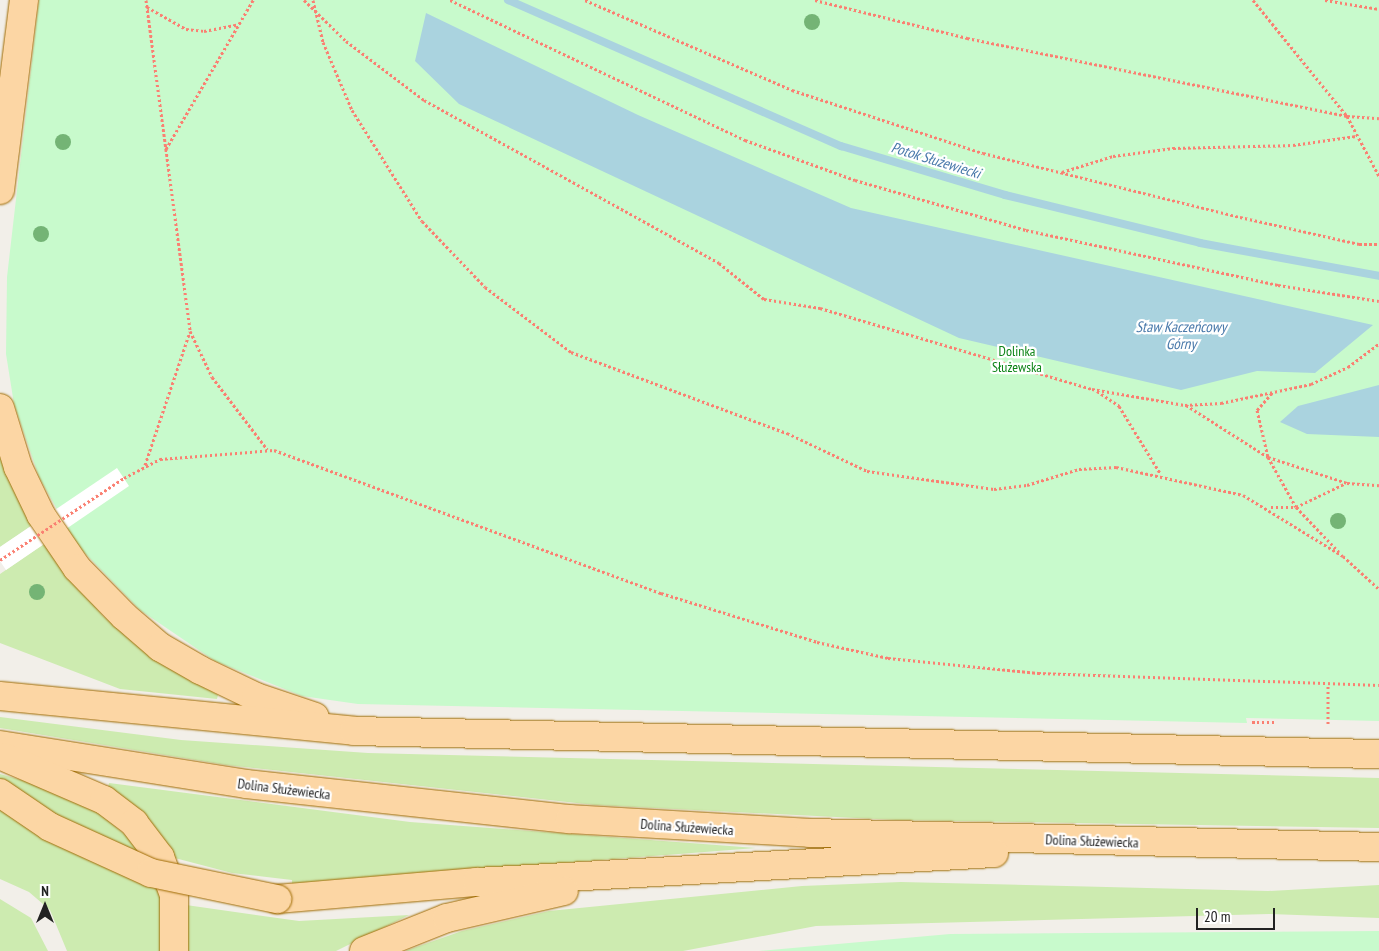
<!DOCTYPE html>
<meta charset="utf-8">
<style>
body{margin:0}
#map{position:relative;width:1379px;height:951px;overflow:hidden;background:#f2efe9;font-family:"PT Sans Narrow",sans-serif}
div>[style]{position:absolute}
[style*='--x']{left:calc(var(--x)*1px);top:calc(var(--y)*1px);width:calc(var(--w)*1px);rotate:calc(var(--a)*1deg)}
.grass>*{inset:0;background:#cdebb0}
.park>*{inset:0;background:#c8facc}
.water>*{inset:0;background:#aad3df}
.pier>*{inset:0;background:#fff}
.stream>*{height:8px;margin:-4px;padding:0 4px;transform-origin:4px;border-radius:4px;background:#aad3df}
.path>*{height:3px;margin-top:-1.5px;transform-origin:0;background:repeating-linear-gradient(90deg,#fa8072 0 2.5px,transparent 0 5px)}
.roads{filter:drop-shadow(0 0 1px #a06b00) drop-shadow(0 0 1px #a06b00)}
.primary>*{height:28px;margin:-14px;padding:0 14px;transform-origin:14px;border-radius:14px;background:#fcd6a4}
.path-bridge>*{height:3px;margin-top:-1.5px;transform-origin:0;background:repeating-linear-gradient(90deg,#fa8072 0 2.5px,transparent 0 5px)}
.bridges{filter:drop-shadow(0 0 1px #a06b00) drop-shadow(0 0 1px #a06b00)}
.primary-bridge>*{height:28px;margin:-14px;padding:0 14px;transform-origin:14px;border-radius:14px;background:#fcd6a4}
.trees>*{width:16px;height:16px;margin:-8px;border-radius:50%;background:#74b475}
span{translate:-50% -50%;white-space:nowrap;text-align:center;line-height:1.15;-webkit-text-stroke:4.5px #fff;paint-order:stroke}
.park-label{font-size:14px;color:#0c8416}
.street-label{font-size:14px;color:#222}
.water-label{font-size:15px;color:#4a7aab;font-style:italic}
.north{position:absolute;left:20px;top:881px;width:50px;height:50px;-webkit-text-stroke:4px #fff;paint-order:stroke;rotate:0deg;font-size:14px;font-weight:700;line-height:20px;text-align:center;color:#222}
.north::after{content:'';display:block;margin:auto;width:18px;height:22px;background:#222;clip-path:polygon(50% 0,100% 100%,50% 72%,0 100%)}
.scale{position:absolute;left:1196px;top:908px;width:79px;height:22px;box-sizing:border-box;border:2px solid #222;border-top:0;padding-left:6px;font-size:15px;line-height:18px;white-space:nowrap;color:#222;-webkit-text-stroke:4px #fff;paint-order:stroke}
</style>
<div id="map">
<div class="grass">
<i style="clip-path:polygon(0 452px,34px 524px,0 547px)"></i>
<i style="clip-path:polygon(44px 544px,103px 616px,153px 657px,218px 695px,217px 699px,120px 689px,0 643px,0 574px)"></i>
<i style="clip-path:polygon(0 717px,181px 740px,368px 753px,1379px 778px,1379px 828px,896px 820px,595px 805px,226px 765px,0 728px)"></i>
<i style="clip-path:polygon(0 774px,50px 788px,93px 808px,134px 842px,162px 898px,160px 951px,67px 951px,50px 910px,29px 892px,0 879px)"></i>
<i style="clip-path:polygon(109px 783px,410px 822px,756px 848px,292px 884px,292px 880px,232px 873px,171px 857px,108px 788px)"></i>
<i style="clip-path:polygon(901px 882px,1268px 891px,1379px 885px,1379px 918px,1269px 914px,816px 926px,683px 951px,405px 951px,462px 931px,549px 911px,802px 886px)"></i>
<i style="clip-path:polygon(0 899px,31px 918px,48px 951px,0 951px)"></i>
<i style="clip-path:polygon(186px 905px,299px 921px,409px 915px,336px 951px,186px 951px)"></i>
</div>
<div class="park">
<i style="clip-path:polygon(39px 0,1379px 0,1379px 721px,1246px 718px,1247px 723px,358px 704px,302px 696px,215px 661px,140px 610px,77px 545px,39px 477px,14px 404px,6px 354px,7px 277px)"></i>
<i style="clip-path:polygon(1379px 931px,1379px 951px,759px 951px,950px 934px)"></i>
</div>
<div class="water">
<i style="clip-path:polygon(426px 13px,638px 115px,851px 208px,1373px 325px,1315px 373px,1257px 371px,1181px 390px,959px 338px,459px 104px,415px 61px)"></i>
<i style="clip-path:polygon(1379px 385px,1379px 437px,1307px 434px,1280px 422px,1298px 406px)"></i>
</div>
<div class="pier">
<i style="clip-path:polygon(117px 468px,129px 486px,6px 570px,0 561px,0 547px)"></i>
</div>
<div class="stream">
<i style="--x:508;--y:0;--w:364;--a:23.7"></i>
<i style="--x:841;--y:146;--w:171;--a:16.6"></i>
<i style="--x:1005;--y:195;--w:201;--a:13.8"></i>
<i style="--x:1200;--y:243;--w:182;--a:10.4"></i>
</div>
<div class="path">
<i style="--x:146;--y:0;--w:334;--a:82.4"></i>
<i style="--x:190;--y:331;--w:51;--a:64.4"></i>
<i style="--x:212;--y:377;--w:91;--a:52.6"></i>
<i style="--x:304;--y:0;--w:59;--a:44.3"></i>
<i style="--x:346;--y:41;--w:98;--a:37.1"></i>
<i style="--x:424;--y:100;--w:337;--a:28.9"></i>
<i style="--x:719;--y:263;--w:58;--a:38.7"></i>
<i style="--x:764;--y:299;--w:57;--a:9.1"></i>
<i style="--x:820;--y:308;--w:284;--a:16.6"></i>
<i style="--x:1092;--y:389;--w:94;--a:9.8"></i>
<i style="--x:1185;--y:405;--w:36;--a:-3"></i>
<i style="--x:1221;--y:403;--w:92;--a:-11.9"></i>
<i style="--x:1311;--y:384;--w:41;--a:-24.7"></i>
<i style="--x:1348;--y:367;--w:39;--a:-37"></i>
<i style="--x:313;--y:0;--w:43;--a:76.6"></i>
<i style="--x:323;--y:42;--w:74;--a:66.9"></i>
<i style="--x:352;--y:110;--w:131;--a:57.8"></i>
<i style="--x:422;--y:221;--w:91;--a:46.3"></i>
<i style="--x:485;--y:287;--w:108;--a:37.1"></i>
<i style="--x:571;--y:352;--w:231;--a:20.6"></i>
<i style="--x:787;--y:433;--w:89;--a:25.4"></i>
<i style="--x:867;--y:471;--w:128;--a:8.1"></i>
<i style="--x:994;--y:489;--w:33;--a:-7"></i>
<i style="--x:1027;--y:485;--w:54;--a:-17.1"></i>
<i style="--x:1079;--y:469;--w:37;--a:-3"></i>
<i style="--x:1116;--y:467;--w:130;--a:12.4"></i>
<i style="--x:1243;--y:495;--w:117;--a:31.4"></i>
<i style="--x:1343;--y:556;--w:49;--a:42.5"></i>
<i style="--x:450;--y:0;--w:327;--a:25.4"></i>
<i style="--x:745;--y:140;--w:117;--a:20"></i>
<i style="--x:855;--y:180;--w:178;--a:16.3"></i>
<i style="--x:1026;--y:230;--w:258;--a:12.3"></i>
<i style="--x:1278;--y:285;--w:102;--a:9"></i>
<i style="--x:585;--y:0;--w:226;--a:23.5"></i>
<i style="--x:792;--y:90;--w:201;--a:18.3"></i>
<i style="--x:983;--y:153;--w:265;--a:14"></i>
<i style="--x:1240;--y:217;--w:122;--a:12.8"></i>
<i style="--x:1359;--y:244;--w:20;--a:0"></i>
<i style="--x:815;--y:0;--w:157;--a:14"></i>
<i style="--x:967;--y:38;--w:388;--a:11.6"></i>
<i style="--x:1347;--y:116;--w:32;--a:4"></i>
<i style="--x:1253;--y:0;--w:149;--a:51"></i>
<i style="--x:1347;--y:116;--w:68;--a:61.9"></i>
<i style="--x:1325;--y:0;--w:55;--a:9.5"></i>
<i style="--x:147;--y:7;--w:45;--a:29.4"></i>
<i style="--x:186;--y:29;--w:18;--a:6"></i>
<i style="--x:204;--y:31;--w:33;--a:-11"></i>
<i style="--x:166;--y:149;--w:173;--a:-59.7"></i>
<i style="--x:1062;--y:172;--w:53;--a:-17.4"></i>
<i style="--x:1113;--y:156;--w:61;--a:-7.6"></i>
<i style="--x:1173;--y:148;--w:120;--a:-1.4"></i>
<i style="--x:1293;--y:145;--w:64;--a:-8.1"></i>
<i style="--x:1097;--y:391;--w:27;--a:34"></i>
<i style="--x:1119;--y:406;--w:79;--a:58.5"></i>
<i style="--x:1272;--y:393;--w:23;--a:131"></i>
<i style="--x:1257;--y:410;--w:48;--a:76.8"></i>
<i style="--x:1268;--y:457;--w:57;--a:60.8"></i>
<i style="--x:1296;--y:507;--w:62;--a:46.3"></i>
<i style="--x:1186;--y:405;--w:97;--a:32.4"></i>
<i style="--x:1268;--y:457;--w:83;--a:18.2"></i>
<i style="--x:1347;--y:483;--w:32;--a:4"></i>
<i style="--x:145;--y:465;--w:141;--a:-71.4"></i>
<i style="--x:124;--y:478;--w:41;--a:-27.8"></i>
<i style="--x:160;--y:459;--w:114;--a:-4.5"></i>
<i style="--x:274;--y:450;--w:413;--a:20.3"></i>
<i style="--x:661;--y:593;--w:164;--a:17.4"></i>
<i style="--x:817;--y:642;--w:73;--a:12.7"></i>
<i style="--x:888;--y:658;--w:151;--a:5.7"></i>
<i style="--x:1038;--y:673;--w:341;--a:2"></i>
<i style="--x:1271;--y:507;--w:25;--a:0"></i>
<i style="--x:1296;--y:507;--w:55;--a:-25.6"></i>
<i style="--x:1252;--y:722;--w:22;--a:0"></i>
<i style="--x:1328;--y:724;--w:40;--a:-90"></i>
</div>
<div class="roads">
<div class="primary">
<i style="--x:0;--y:190;--w:192;--a:-82.8"></i>
<i style="--x:0;--y:408;--w:62;--a:73"></i>
<i style="--x:18;--y:467;--w:53;--a:64.4"></i>
<i style="--x:41;--y:515;--w:64;--a:55.8"></i>
<i style="--x:77;--y:568;--w:67;--a:45.6"></i>
<i style="--x:124;--y:616;--w:48;--a:40.7"></i>
<i style="--x:160;--y:647;--w:46;--a:29.9"></i>
<i style="--x:200;--y:670;--w:62;--a:25.7"></i>
<i style="--x:256;--y:697;--w:62;--a:18.7"></i>
<i style="--x:0;--y:696;--w:356;--a:5.6"></i>
<i style="--x:354;--y:731;--w:1025;--a:1.29"></i>
<i style="--x:0;--y:745;--w:249;--a:9"></i>
<i style="--x:246;--y:784;--w:326;--a:6.2"></i>
<i style="--x:570;--y:819;--w:240;--a:3.3"></i>
<i style="--x:810;--y:833;--w:569;--a:1.41"></i>
<i style="--x:4;--y:757;--w:109;--a:23.3"></i>
<i style="--x:104;--y:800;--w:38;--a:37"></i>
<i style="--x:134;--y:823;--w:43;--a:52.6"></i>
<i style="--x:160;--y:857;--w:40;--a:69.8"></i>
<i style="--x:174;--y:895;--w:56;--a:90"></i>
<i style="--x:277;--y:899;--w:201;--a:-4.9"></i>
<i style="--x:477;--y:882;--w:518;--a:-3.21"></i>
<i style="--x:364;--y:951;--w:89;--a:-21.7"></i>
<i style="--x:447;--y:918;--w:120;--a:-13"></i>
</div>
</div>
<div class="path-bridge">
<i style="--x:0;--y:560;--w:149;--a:-33.5"></i>
</div>
<div class="bridges">
<div class="primary-bridge">
<i style="--x:0;--y:793;--w:60;--a:34.2"></i>
<i style="--x:50;--y:827;--w:111;--a:24.5"></i>
<i style="--x:151;--y:873;--w:129;--a:11.7"></i>
</div>
</div>
<div class="trees">
<i style="left:812px;top:22px"></i>
<i style="left:63px;top:142px"></i>
<i style="left:41px;top:234px"></i>
<i style="left:1338px;top:521px"></i>
<i style="left:37px;top:592px"></i>
</div>
<div class="park-label">
<span style="left:1017px;top:359px">Dolinka<br>Służewska</span>
</div>
<div class="street-label">
<span style="left:284px;top:789px;rotate:7deg">Dolina Służewiecka</span>
<span style="left:687px;top:827px;rotate:4deg">Dolina Służewiecka</span>
<span style="left:1092px;top:841px;rotate:2deg">Dolina Służewiecka</span>
</div>
<div class="water-label">
<span style="left:936px;top:160px;rotate:17deg">Potok Służewiecki</span>
<span style="left:1181px;top:335px">Staw Kaczeńcowy<br>Górny</span>
</div>
<div class="north">N</div>
<div class="scale">20 m</div>
</div>
